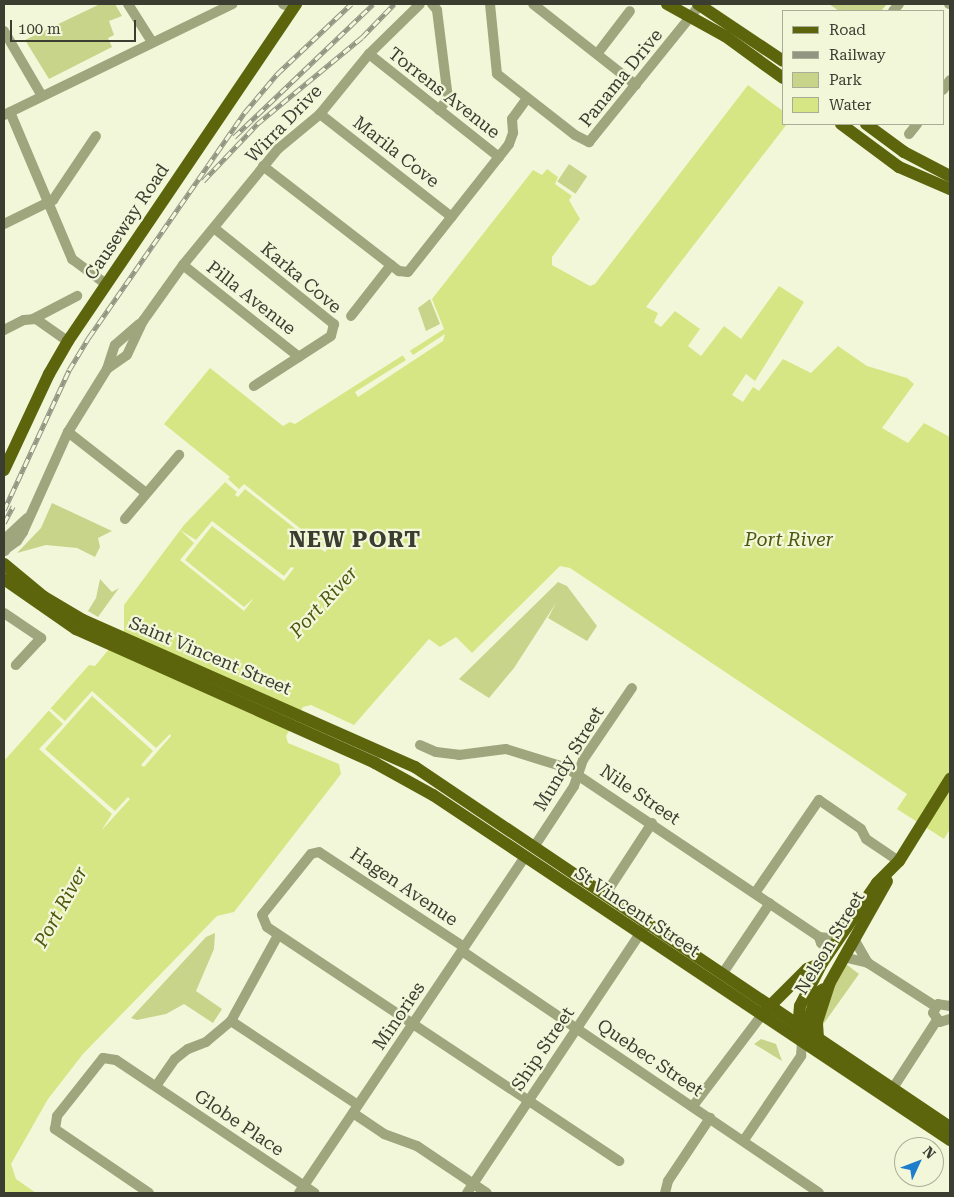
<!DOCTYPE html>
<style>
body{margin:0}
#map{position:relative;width:954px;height:1197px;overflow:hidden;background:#f2f7da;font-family:"Roboto Serif",serif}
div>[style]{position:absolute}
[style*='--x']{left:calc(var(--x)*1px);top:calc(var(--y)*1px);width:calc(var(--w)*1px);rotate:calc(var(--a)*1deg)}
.green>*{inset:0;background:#c9d48b;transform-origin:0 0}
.water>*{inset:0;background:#d7e684}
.pier>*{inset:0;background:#f2f7da}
.minor>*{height:10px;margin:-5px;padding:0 5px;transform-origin:5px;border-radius:5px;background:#9fa67e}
.major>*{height:12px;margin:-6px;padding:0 6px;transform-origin:6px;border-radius:6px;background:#5c640c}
.rail>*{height:4.5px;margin-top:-2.25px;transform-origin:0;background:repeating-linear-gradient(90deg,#f2f7da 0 8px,#929581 0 16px);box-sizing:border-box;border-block:1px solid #929581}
span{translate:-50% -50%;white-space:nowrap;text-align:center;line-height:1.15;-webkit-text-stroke:4.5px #f2f7da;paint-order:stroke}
.street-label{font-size:18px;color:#3b3d31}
.water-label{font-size:19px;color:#4f560d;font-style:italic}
.district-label{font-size:22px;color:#3b3d31;font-weight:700;letter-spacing:1px}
.frame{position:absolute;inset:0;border:5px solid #3b3d31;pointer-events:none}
.legend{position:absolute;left:782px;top:10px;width:162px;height:115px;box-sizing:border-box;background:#f2f7da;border:1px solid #a9ad96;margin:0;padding:6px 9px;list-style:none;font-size:15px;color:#3b3d31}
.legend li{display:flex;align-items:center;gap:10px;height:25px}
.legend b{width:25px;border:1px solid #a9ad96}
.north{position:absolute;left:894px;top:1137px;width:50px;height:50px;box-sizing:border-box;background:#f2f7da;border:1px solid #a9ad96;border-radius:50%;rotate:47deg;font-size:14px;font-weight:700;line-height:20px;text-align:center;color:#3b3d31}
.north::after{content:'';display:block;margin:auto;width:18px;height:22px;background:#1d7fcb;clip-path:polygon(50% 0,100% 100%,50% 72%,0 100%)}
.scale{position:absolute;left:10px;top:20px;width:126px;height:22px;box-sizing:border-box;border:2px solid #3b3d31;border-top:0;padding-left:6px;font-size:15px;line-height:18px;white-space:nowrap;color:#3b3d31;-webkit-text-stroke:4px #f2f7da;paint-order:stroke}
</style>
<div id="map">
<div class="green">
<i style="clip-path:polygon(100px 4px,115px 4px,122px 16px,109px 21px,114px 35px,108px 38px,112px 47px,49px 79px,25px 40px)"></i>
<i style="clip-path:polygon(829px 4px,887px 4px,881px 11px,839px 11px)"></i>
<i style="left:569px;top:164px;width:22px;height:21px;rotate:34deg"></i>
<i style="clip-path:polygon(430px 299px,440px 324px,426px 331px,418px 308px)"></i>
<i style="clip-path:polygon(52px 503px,112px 531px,98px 538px,100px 547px,95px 557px,77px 548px,46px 545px,17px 553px,41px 528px)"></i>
<i style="clip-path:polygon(100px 579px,112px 592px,119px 588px,98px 617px,88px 611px,96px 598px)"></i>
<i style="clip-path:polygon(558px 582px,567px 586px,597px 626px,587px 641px,548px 618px,556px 603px,514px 668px,489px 698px,459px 679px)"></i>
<i style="clip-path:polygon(215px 933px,214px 949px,196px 991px,222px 1009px,213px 1023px,184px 1004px,166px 1014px,137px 1020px,131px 1018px,206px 937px)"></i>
<i style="clip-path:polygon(846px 964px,859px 974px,822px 1026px,827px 1000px)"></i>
<i style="clip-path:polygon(761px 1039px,776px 1044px,782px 1061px,754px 1044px)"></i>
</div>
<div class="water">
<i style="clip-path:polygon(748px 85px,783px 111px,783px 124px,787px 124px,646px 307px,658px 313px,654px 322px,661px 327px,675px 311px,700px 329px,688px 346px,701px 356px,724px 326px,741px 339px,779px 286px,804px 302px,755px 381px,746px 374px,732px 395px,743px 402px,753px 387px,759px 391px,783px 359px,811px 373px,838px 346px,867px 366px,907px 378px,914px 384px,882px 428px,908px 443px,924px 423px,950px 437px,950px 829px,944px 839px,897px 809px,907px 794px,570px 568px,560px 566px,472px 653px,456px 637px,440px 647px,429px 639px,354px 725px,311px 705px,303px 707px,286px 736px,288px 743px,339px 764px,341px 774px,234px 912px,217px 916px,83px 1054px,48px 1099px,11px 1164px,16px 1179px,36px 1193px,4px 1193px,4px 761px,89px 665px,95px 666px,124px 631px,124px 605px,184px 525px,230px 477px,164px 424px,210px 368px,283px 426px,290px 422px,295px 424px,444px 329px,432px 299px,533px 170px,542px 175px,547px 169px,558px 177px,555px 184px,572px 196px,569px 200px,580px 219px,552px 257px,552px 265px,590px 286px,595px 284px)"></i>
</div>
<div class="pier">
<i style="clip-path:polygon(445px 334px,443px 341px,358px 397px,355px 392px,406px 360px,401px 353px,408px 348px,413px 355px)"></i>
<i style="clip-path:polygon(228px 479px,239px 489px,244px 484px,325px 548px,337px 533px,339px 535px,325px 552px,245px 489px,238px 497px,235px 495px,237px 492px,225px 482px)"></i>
<i style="clip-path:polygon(212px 521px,284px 576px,291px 567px,294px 568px,284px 581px,212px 526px,185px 560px,244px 607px,254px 598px,244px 611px,180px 560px,194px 543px,180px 530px,196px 540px)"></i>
<i style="clip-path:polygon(92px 691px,156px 748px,170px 734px,171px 736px,144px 767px,141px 765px,153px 751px,92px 696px,45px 749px,115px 811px,128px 797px,130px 799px,101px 831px,112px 814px,39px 749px,63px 724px,47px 709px,49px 707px,65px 721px)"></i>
</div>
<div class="minor">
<i style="--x:128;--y:4;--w:45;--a:57.7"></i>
<i style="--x:283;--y:4;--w:11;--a:22"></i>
<i style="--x:432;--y:4;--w:8;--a:50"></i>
<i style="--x:437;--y:10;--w:89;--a:82.9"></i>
<i style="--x:448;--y:98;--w:15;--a:127"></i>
<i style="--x:490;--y:4;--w:70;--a:84.3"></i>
<i style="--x:497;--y:74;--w:99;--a:38"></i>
<i style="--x:575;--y:135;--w:16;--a:27"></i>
<i style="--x:589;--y:142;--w:176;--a:-51"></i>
<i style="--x:533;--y:4;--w:131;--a:38.2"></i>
<i style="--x:949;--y:4;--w:1;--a:0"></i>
<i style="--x:893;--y:11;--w:9;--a:-49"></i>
<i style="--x:4;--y:31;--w:75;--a:59.7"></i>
<i style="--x:369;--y:54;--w:166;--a:38.4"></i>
<i style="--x:597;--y:54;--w:54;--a:-52.5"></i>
<i style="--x:943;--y:90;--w:12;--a:-55"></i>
<i style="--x:10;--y:112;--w:160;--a:67.1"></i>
<i style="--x:72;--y:259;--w:42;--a:36.3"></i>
<i style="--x:320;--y:114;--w:167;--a:38"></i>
<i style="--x:4;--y:115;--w:254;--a:-25.9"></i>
<i style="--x:909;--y:134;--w:13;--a:-51"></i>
<i style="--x:263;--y:166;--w:172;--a:37.7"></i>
<i style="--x:399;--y:271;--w:9;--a:6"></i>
<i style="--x:408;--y:272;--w:163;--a:-51.7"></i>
<i style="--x:509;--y:144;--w:12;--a:-70"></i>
<i style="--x:513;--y:133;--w:14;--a:-94"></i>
<i style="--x:512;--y:119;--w:26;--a:-54"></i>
<i style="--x:4;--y:224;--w:55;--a:-26.1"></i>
<i style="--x:53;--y:200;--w:77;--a:-56.1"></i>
<i style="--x:214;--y:228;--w:154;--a:38.7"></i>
<i style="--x:334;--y:324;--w:12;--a:104"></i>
<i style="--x:331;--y:336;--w:92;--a:147"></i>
<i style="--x:183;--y:265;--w:148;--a:38.4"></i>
<i style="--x:351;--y:316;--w:65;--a:-51.9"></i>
<i style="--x:33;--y:319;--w:50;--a:-27.6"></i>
<i style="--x:4;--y:330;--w:22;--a:-27"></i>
<i style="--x:24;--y:320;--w:12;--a:-5"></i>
<i style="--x:36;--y:319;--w:39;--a:35"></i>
<i style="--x:107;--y:369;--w:24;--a:-35"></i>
<i style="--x:127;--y:355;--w:38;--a:-65"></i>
<i style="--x:143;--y:321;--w:69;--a:-54.5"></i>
<i style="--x:183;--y:265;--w:150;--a:-50.7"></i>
<i style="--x:278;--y:149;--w:55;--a:-39.8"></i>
<i style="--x:320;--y:114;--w:77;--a:-50.8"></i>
<i style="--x:369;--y:54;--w:71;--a:-44.4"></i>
<i style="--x:68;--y:432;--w:99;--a:38"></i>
<i style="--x:125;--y:519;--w:84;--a:-49.8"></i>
<i style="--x:6;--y:549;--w:14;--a:-36"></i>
<i style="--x:17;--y:541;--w:11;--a:-56"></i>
<i style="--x:23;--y:532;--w:110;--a:-65.8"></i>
<i style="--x:68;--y:432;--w:74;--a:-58.2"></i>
<i style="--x:107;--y:369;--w:25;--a:-72"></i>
<i style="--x:115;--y:345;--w:32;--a:-41"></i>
<i style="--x:5;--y:551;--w:16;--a:-76"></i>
<i style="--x:9;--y:535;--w:25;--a:-43"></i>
<i style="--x:4;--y:613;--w:45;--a:34"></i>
<i style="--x:41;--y:638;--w:37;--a:133"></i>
<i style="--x:420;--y:745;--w:17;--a:24"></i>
<i style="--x:436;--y:752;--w:23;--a:7"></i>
<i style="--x:459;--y:755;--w:47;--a:-7.3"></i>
<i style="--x:506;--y:749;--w:64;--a:17.3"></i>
<i style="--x:567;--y:768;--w:303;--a:33.8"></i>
<i style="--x:819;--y:937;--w:18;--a:6"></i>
<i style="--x:534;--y:847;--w:73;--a:-56.7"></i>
<i style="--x:574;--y:786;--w:28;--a:-71"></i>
<i style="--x:583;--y:760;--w:87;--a:-55.8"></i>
<i style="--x:755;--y:893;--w:113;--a:-55.5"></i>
<i style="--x:819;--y:800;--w:51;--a:34.6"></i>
<i style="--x:861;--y:829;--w:11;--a:63"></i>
<i style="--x:866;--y:839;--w:40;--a:34"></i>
<i style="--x:605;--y:895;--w:86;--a:-56.9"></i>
<i style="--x:819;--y:937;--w:6;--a:72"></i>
<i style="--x:821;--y:943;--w:11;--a:38"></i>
<i style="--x:854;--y:939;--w:28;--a:60"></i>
<i style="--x:868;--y:963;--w:80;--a:32.7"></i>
<i style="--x:464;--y:947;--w:173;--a:-146.8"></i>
<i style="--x:319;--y:852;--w:8;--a:166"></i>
<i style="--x:311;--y:854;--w:78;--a:128.8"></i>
<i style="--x:262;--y:915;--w:13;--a:67"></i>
<i style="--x:267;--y:927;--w:423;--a:33.6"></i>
<i style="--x:462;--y:951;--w:431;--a:34.1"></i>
<i style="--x:843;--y:957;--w:26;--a:13"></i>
<i style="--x:723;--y:973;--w:84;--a:-56.1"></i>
<i style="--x:950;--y:1006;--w:12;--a:-171"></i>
<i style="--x:938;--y:1004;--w:10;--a:119"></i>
<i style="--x:933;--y:1013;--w:11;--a:52"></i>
<i style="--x:940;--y:1022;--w:10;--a:-17"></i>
<i style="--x:231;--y:1021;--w:152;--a:33.5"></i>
<i style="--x:156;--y:1086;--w:33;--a:-55"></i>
<i style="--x:175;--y:1059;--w:16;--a:-38"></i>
<i style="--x:188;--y:1049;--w:19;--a:-21"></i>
<i style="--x:206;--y:1042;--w:33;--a:-40"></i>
<i style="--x:231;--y:1021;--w:98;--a:-61.3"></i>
<i style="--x:893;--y:1088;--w:81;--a:-57.1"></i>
<i style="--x:693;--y:1106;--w:113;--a:-52.9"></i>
<i style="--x:353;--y:1113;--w:37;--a:34"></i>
<i style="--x:384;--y:1134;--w:35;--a:20"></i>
<i style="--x:417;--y:1146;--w:84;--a:33.9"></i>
<i style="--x:744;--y:1140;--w:102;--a:-55.8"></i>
<i style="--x:801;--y:1056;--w:13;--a:-86"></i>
<i style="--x:149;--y:1193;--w:114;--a:-145.8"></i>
<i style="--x:55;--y:1129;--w:13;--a:-81"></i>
<i style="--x:57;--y:1116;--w:74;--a:-51.6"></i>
<i style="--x:103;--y:1058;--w:13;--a:9"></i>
<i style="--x:116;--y:1060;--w:239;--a:33.8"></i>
<i style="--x:299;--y:1193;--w:405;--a:-56.1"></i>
<i style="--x:467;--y:1193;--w:319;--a:-56.3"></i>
<i style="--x:665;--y:1193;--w:12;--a:-76"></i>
<i style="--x:668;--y:1181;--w:76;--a:-56.3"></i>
</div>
<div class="major">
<i style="--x:667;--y:4;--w:66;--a:28.9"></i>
<i style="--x:725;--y:36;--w:72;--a:35.9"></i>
<i style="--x:698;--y:4;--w:102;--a:33.8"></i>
<i style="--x:841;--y:124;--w:72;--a:36.6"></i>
<i style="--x:899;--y:167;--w:56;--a:23.3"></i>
<i style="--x:866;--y:124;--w:47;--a:36.4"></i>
<i style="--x:904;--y:152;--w:52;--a:27.6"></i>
<i style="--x:4;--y:470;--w:106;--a:-64.9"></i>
<i style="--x:49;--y:374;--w:38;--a:-60"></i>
<i style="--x:68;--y:341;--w:407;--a:-55.9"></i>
<i style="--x:4;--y:564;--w:52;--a:39.5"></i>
<i style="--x:44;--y:597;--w:45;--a:30.5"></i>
<i style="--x:83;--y:620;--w:363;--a:23.9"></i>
<i style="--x:415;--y:767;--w:645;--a:33.94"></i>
<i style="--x:4;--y:579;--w:88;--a:34.8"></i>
<i style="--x:76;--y:629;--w:328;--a:24.1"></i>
<i style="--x:375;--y:763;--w:66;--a:28.9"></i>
<i style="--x:433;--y:795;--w:622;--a:33.72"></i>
<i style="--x:766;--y:1010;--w:58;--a:-45"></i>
<i style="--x:807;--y:969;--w:16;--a:-22"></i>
<i style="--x:798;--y:1029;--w:23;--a:-85"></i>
<i style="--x:800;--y:1006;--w:48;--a:-62.9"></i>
<i style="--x:822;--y:963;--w:97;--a:-55.5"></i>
<i style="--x:877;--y:883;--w:31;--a:-45"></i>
<i style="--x:899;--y:861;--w:97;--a:-58.1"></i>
<i style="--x:804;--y:1036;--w:45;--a:-73.2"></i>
<i style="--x:817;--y:993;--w:8;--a:-30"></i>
<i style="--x:818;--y:1038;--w:16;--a:-94"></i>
<i style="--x:817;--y:1022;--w:40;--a:-72"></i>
<i style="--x:829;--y:984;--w:118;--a:-60.6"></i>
</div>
<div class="rail">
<i style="--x:234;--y:137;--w:192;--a:-43.7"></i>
<i style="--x:203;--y:181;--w:79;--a:-46.5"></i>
<i style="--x:257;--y:124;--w:136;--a:-39.6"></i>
<i style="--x:362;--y:37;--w:46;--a:-45.9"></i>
<i style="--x:4;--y:510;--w:154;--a:-65.1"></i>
<i style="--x:69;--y:370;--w:39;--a:-59"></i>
<i style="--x:89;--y:337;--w:274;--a:-55.3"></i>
<i style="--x:245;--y:112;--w:50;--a:-49.9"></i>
<i style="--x:277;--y:74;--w:102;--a:-43.4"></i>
<i style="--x:4;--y:523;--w:19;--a:-62"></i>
</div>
<div class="street-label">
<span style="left:621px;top:78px;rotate:-51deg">Panama Drive</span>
<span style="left:444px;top:93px;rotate:38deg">Torrens Avenue</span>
<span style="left:284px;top:124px;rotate:-46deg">Wirra Drive</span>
<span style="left:396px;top:152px;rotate:38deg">Marila Cove</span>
<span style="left:127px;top:222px;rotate:-56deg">Causeway Road</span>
<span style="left:301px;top:278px;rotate:40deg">Karka Cove</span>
<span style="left:251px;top:298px;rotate:38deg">Pilla Avenue</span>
<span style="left:210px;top:656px;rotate:23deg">Saint Vincent Street</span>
<span style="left:569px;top:759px;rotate:-59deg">Mundy Street</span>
<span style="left:640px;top:795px;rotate:34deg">Nile Street</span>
<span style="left:404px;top:887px;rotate:34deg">Hagen Avenue</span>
<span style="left:637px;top:912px;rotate:34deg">St Vincent Street</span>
<span style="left:830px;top:943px;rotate:-59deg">Nelson Street</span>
<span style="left:399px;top:1016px;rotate:-56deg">Minories</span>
<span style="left:543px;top:1049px;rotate:-56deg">Ship Street</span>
<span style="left:650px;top:1058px;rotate:34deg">Quebec Street</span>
<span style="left:239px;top:1123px;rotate:34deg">Globe Place</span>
</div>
<div class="water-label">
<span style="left:789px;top:540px">Port River</span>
<span style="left:324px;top:602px;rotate:-47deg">Port River</span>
<span style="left:61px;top:907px;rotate:-61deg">Port River</span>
</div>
<div class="district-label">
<span style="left:355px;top:540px">NEW PORT</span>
</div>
<div class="frame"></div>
<ul class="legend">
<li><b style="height:6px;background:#5c640c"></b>Road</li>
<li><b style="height:6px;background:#929581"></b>Railway</li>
<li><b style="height:14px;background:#c9d48b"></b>Park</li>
<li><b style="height:14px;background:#d7e684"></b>Water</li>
</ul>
<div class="north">N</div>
<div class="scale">100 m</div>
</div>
